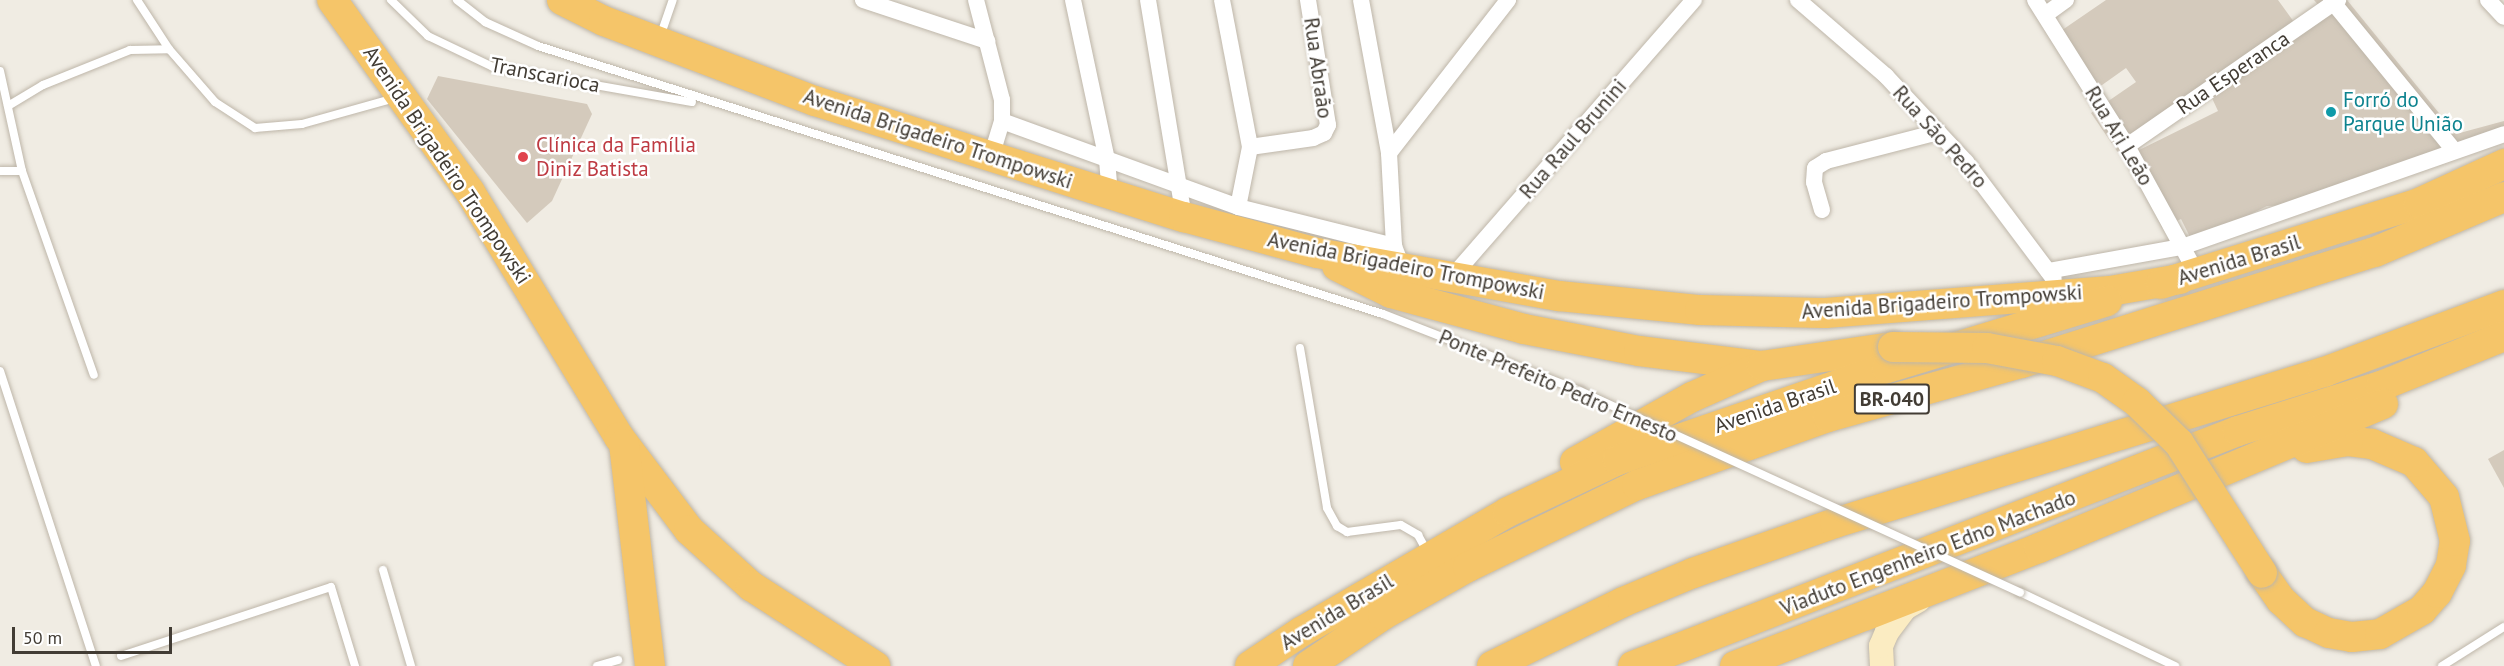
<!DOCTYPE html>
<meta charset="utf-8">
<style>
body{margin:0}
#map{position:relative;width:2504px;height:666px;overflow:hidden;background:#f0ece3;font-family:"PT Sans",sans-serif}
div>[style]{position:absolute}
[style*='--x']{left:calc(var(--x)*1px);top:calc(var(--y)*1px);width:calc(var(--w)*1px);rotate:calc(var(--a)*1deg)}
.building>*{inset:0;background:#d4cabc}
.roads{filter:drop-shadow(0 0 2px #beb6a9) drop-shadow(0 0 2px #beb6a9)}
.lane>*{height:8px;margin:-4px;padding:0 4px;transform-origin:4px;border-radius:4px;background:#fff}
.street>*{height:16px;margin:-8px;padding:0 8px;transform-origin:8px;border-radius:8px;background:#fff}
.secondary>*{height:24px;margin:-12px;padding:0 12px;transform-origin:12px;border-radius:12px;background:#fbecc2}
.highway>*{height:30px;margin:-15px;padding:0 15px;transform-origin:15px;border-radius:15px;background:#f5c569}
.bridges{filter:drop-shadow(0 0 2px #beb6a9) drop-shadow(0 0 2px #beb6a9)}
.lane-bridge>*{height:8px;margin:-4px;padding:0 4px;transform-origin:4px;border-radius:4px;background:#fff}
.highway-bridge>*{height:30px;margin:-15px;padding:0 15px;transform-origin:15px;border-radius:15px;background:#f5c569}
.dots>*{width:16px;height:16px;translate:-50% -50%;box-sizing:border-box;border:3px solid #fff;border-radius:50%}
span{translate:-50% -50%;white-space:nowrap;text-align:center;line-height:1.15;-webkit-text-stroke:5px #fff;paint-order:stroke}
.shield-label span{padding:2px 4px;background:#fff;border:2px solid;border-radius:4px;-webkit-text-stroke-width:0}
.shield-label{font-size:20px;color:#423c34;font-weight:700}
.street-label{font-size:21px;color:#423c34}
.culture-label{font-size:21px;color:#0d838f}
.left{translate:0 -50%;text-align:left}
.health-label{font-size:21px;color:#be3a42}
.scale{position:absolute;left:12px;top:627px;width:160px;height:27px;box-sizing:border-box;border:3px solid #423c34;border-top:0;padding-left:8px;font-size:18px;line-height:21px;white-space:nowrap;color:#423c34;-webkit-text-stroke:4px #fff;paint-order:stroke}
</style>
<div id="map">
<div class="building">
<i style="clip-path:polygon(2106px 0,2278px 0,2299px 29px,2119px 154px,2091px 113px,2136px 82px,2126px 68px,2088px 95px,2052px 37px)"></i>
<i style="clip-path:polygon(2314px 0,2347px 0,2456px 134px,2504px 121px,2504px 141px,2321px 204px,2267px 206px,2193px 243px,2181px 219px,2162px 228px,2127px 156px,2218px 111px,2211px 96px,2327px 15px)"></i>
<i style="clip-path:polygon(438px 76px,587px 104px,592px 114px,552px 201px,527px 223px,427px 99px)"></i>
<i style="clip-path:polygon(2504px 450px,2504px 488px,2488px 459px)"></i>
</div>
<div class="roads">
<div class="lane">
<i style="--x:137;--y:0;--w:59;--a:56.9"></i>
<i style="--x:169;--y:49;--w:70;--a:49"></i>
<i style="--x:215;--y:102;--w:48;--a:33"></i>
<i style="--x:255;--y:128;--w:47;--a:-4.9"></i>
<i style="--x:302;--y:124;--w:97;--a:-15.6"></i>
<i style="--x:391;--y:0;--w:52;--a:44.2"></i>
<i style="--x:428;--y:36;--w:72;--a:25.5"></i>
<i style="--x:493;--y:67;--w:202;--a:10"></i>
<i style="--x:457;--y:0;--w:36;--a:38"></i>
<i style="--x:485;--y:22;--w:58;--a:24.4"></i>
<i style="--x:538;--y:46;--w:886;--a:17.6"></i>
<i style="--x:1383;--y:314;--w:212;--a:21.3"></i>
<i style="--x:660;--y:37;--w:39;--a:-71"></i>
<i style="--x:0;--y:71;--w:102;--a:77.6"></i>
<i style="--x:8;--y:106;--w:41;--a:-31"></i>
<i style="--x:43;--y:85;--w:94;--a:-21.9"></i>
<i style="--x:130;--y:50;--w:39;--a:-1"></i>
<i style="--x:0;--y:171;--w:22;--a:0"></i>
<i style="--x:22;--y:171;--w:216;--a:70.6"></i>
<i style="--x:1300;--y:348;--w:162;--a:80.4"></i>
<i style="--x:1327;--y:508;--w:21;--a:61"></i>
<i style="--x:1337;--y:526;--w:12;--a:31"></i>
<i style="--x:1347;--y:532;--w:54;--a:-7.4"></i>
<i style="--x:1401;--y:525;--w:20;--a:30"></i>
<i style="--x:1418;--y:535;--w:21;--a:61"></i>
<i style="--x:0;--y:371;--w:310;--a:72"></i>
<i style="--x:383;--y:570;--w:100;--a:73.7"></i>
<i style="--x:2020;--y:592;--w:172;--a:25.5"></i>
<i style="--x:121;--y:656;--w:221;--a:-18.2"></i>
<i style="--x:331;--y:587;--w:83;--a:73.1"></i>
<i style="--x:597;--y:666;--w:22;--a:-16"></i>
<i style="--x:2442;--y:666;--w:73;--a:-32.2"></i>
</div>
<div class="street">
<i style="--x:863;--y:0;--w:131;--a:18.3"></i>
<i style="--x:976;--y:0;--w:103;--a:75.4"></i>
<i style="--x:1002;--y:100;--w:21;--a:90"></i>
<i style="--x:1002;--y:121;--w:39;--a:107"></i>
<i style="--x:1073;--y:0;--w:164;--a:78"></i>
<i style="--x:1107;--y:160;--w:35;--a:85"></i>
<i style="--x:1148;--y:0;--w:220;--a:80.6"></i>
<i style="--x:1222;--y:0;--w:150;--a:79.2"></i>
<i style="--x:1250;--y:147;--w:61;--a:101.3"></i>
<i style="--x:1361;--y:0;--w:156;--a:79.6"></i>
<i style="--x:1389;--y:153;--w:93;--a:86.9"></i>
<i style="--x:1798;--y:0;--w:116;--a:40.8"></i>
<i style="--x:1886;--y:76;--w:117;--a:47.1"></i>
<i style="--x:1966;--y:162;--w:146;--a:53.1"></i>
<i style="--x:2035;--y:0;--w:173;--a:57.8"></i>
<i style="--x:2127;--y:146;--w:146;--a:61.3"></i>
<i style="--x:2331;--y:0;--w:193;--a:50.7"></i>
<i style="--x:2488;--y:0;--w:23;--a:47"></i>
<i style="--x:2045;--y:15;--w:26;--a:-36"></i>
<i style="--x:1002;--y:121;--w:251;--a:20"></i>
<i style="--x:1238;--y:207;--w:161;--a:14"></i>
<i style="--x:1394;--y:246;--w:25;--a:69"></i>
<i style="--x:2127;--y:146;--w:257;--a:-34.7"></i>
<i style="--x:1250;--y:147;--w:64;--a:-8.1"></i>
<i style="--x:1313;--y:138;--w:12;--a:-24"></i>
<i style="--x:1324;--y:133;--w:9;--a:-63"></i>
<i style="--x:1328;--y:125;--w:127;--a:-99.1"></i>
<i style="--x:1389;--y:153;--w:194;--a:-52.1"></i>
<i style="--x:1822;--y:210;--w:29;--a:-106"></i>
<i style="--x:1814;--y:182;--w:14;--a:-86"></i>
<i style="--x:1815;--y:168;--w:13;--a:-32"></i>
<i style="--x:1826;--y:161;--w:116;--a:-14.5"></i>
<i style="--x:2048;--y:271;--w:136;--a:-10.2"></i>
<i style="--x:2182;--y:247;--w:341;--a:-19.3"></i>
<i style="--x:1452;--y:277;--w:368;--a:-48.9"></i>
</div>
<div class="secondary">
<i style="--x:1882;--y:666;--w:20;--a:-93"></i>
<i style="--x:1881;--y:646;--w:15;--a:-67"></i>
<i style="--x:1887;--y:632;--w:30;--a:-53"></i>
<i style="--x:1905;--y:608;--w:16;--a:-30"></i>
</div>
<div class="highway">
<i style="--x:332;--y:0;--w:236;--a:54.3"></i>
<i style="--x:470;--y:192;--w:287;--a:58.7"></i>
<i style="--x:619;--y:437;--w:116;--a:53"></i>
<i style="--x:689;--y:530;--w:84;--a:42.1"></i>
<i style="--x:751;--y:586;--w:148;--a:32.8"></i>
<i style="--x:562;--y:0;--w:47;--a:26.6"></i>
<i style="--x:604;--y:21;--w:226;--a:20.8"></i>
<i style="--x:815;--y:101;--w:387;--a:17.5"></i>
<i style="--x:1184;--y:217;--w:138;--a:15.1"></i>
<i style="--x:1317;--y:253;--w:246;--a:10.1"></i>
<i style="--x:1559;--y:296;--w:142;--a:5.7"></i>
<i style="--x:1700;--y:310;--w:125;--a:1.4"></i>
<i style="--x:1825;--y:313;--w:286;--a:-4.4"></i>
<i style="--x:2110;--y:291;--w:71;--a:-9.7"></i>
<i style="--x:1337;--y:266;--w:60;--a:26.6"></i>
<i style="--x:1391;--y:293;--w:138;--a:15.1"></i>
<i style="--x:1524;--y:329;--w:117;--a:10.8"></i>
<i style="--x:1639;--y:351;--w:124;--a:7"></i>
<i style="--x:2161;--y:284;--w:270;--a:-17.4"></i>
<i style="--x:2419;--y:203;--w:94;--a:-24.6"></i>
<i style="--x:624;--y:444;--w:224;--a:83.3"></i>
<i style="--x:1575;--y:462;--w:134;--a:-29.1"></i>
<i style="--x:1692;--y:397;--w:77;--a:-23.9"></i>
<i style="--x:1762;--y:366;--w:132;--a:-8.3"></i>
<i style="--x:2262;--y:573;--w:33;--a:55"></i>
<i style="--x:2281;--y:600;--w:33;--a:43"></i>
<i style="--x:2305;--y:622;--w:26;--a:25"></i>
<i style="--x:2329;--y:633;--w:23;--a:10"></i>
<i style="--x:2352;--y:637;--w:28;--a:-6"></i>
<i style="--x:2380;--y:634;--w:48;--a:-29.7"></i>
<i style="--x:2422;--y:610;--w:23;--a:-49"></i>
<i style="--x:2437;--y:593;--w:31;--a:-63"></i>
<i style="--x:2451;--y:565;--w:24;--a:-81"></i>
<i style="--x:2455;--y:541;--w:45;--a:-104"></i>
<i style="--x:2444;--y:497;--w:46;--a:-130.6"></i>
<i style="--x:2414;--y:462;--w:46;--a:-156.8"></i>
<i style="--x:2372;--y:444;--w:24;--a:-173"></i>
<i style="--x:2348;--y:441;--w:42;--a:170.3"></i>
<i style="--x:1250;--y:666;--w:61;--a:-33.7"></i>
<i style="--x:1301;--y:632;--w:239;--a:-30.1"></i>
<i style="--x:1508;--y:512;--w:122;--a:-25.3"></i>
<i style="--x:1618;--y:460;--w:284;--a:-18.9"></i>
<i style="--x:1887;--y:368;--w:230;--a:-16.9"></i>
<i style="--x:1308;--y:666;--w:91;--a:-34.2"></i>
<i style="--x:1383;--y:615;--w:98;--a:-29.5"></i>
<i style="--x:1468;--y:567;--w:188;--a:-25.9"></i>
<i style="--x:1637;--y:485;--w:203;--a:-19.6"></i>
<i style="--x:1828;--y:417;--w:201;--a:-15.6"></i>
<i style="--x:2022;--y:363;--w:370;--a:-17.5"></i>
<i style="--x:2375;--y:252;--w:140;--a:-23.1"></i>
<i style="--x:1492;--y:666;--w:146;--a:-26"></i>
<i style="--x:1623;--y:602;--w:76;--a:-22.5"></i>
<i style="--x:1693;--y:573;--w:151;--a:-19.4"></i>
<i style="--x:1835;--y:523;--w:512;--a:-17.16"></i>
<i style="--x:2324;--y:372;--w:192;--a:-20.4"></i>
<i style="--x:1633;--y:666;--w:649;--a:-21.23"></i>
<i style="--x:2238;--y:431;--w:150;--a:-17.5"></i>
<i style="--x:2381;--y:386;--w:133;--a:-22.1"></i>
<i style="--x:1735;--y:666;--w:326;--a:-21.2"></i>
<i style="--x:2039;--y:548;--w:373;--a:-22.7"></i>
</div>
</div>
<div class="bridges">
<div class="lane-bridge">
<i style="--x:1580;--y:391;--w:484;--a:24.6"></i>
</div>
<div class="highway-bridge">
<i style="--x:1893;--y:347;--w:94;--a:0.6"></i>
<i style="--x:1987;--y:348;--w:71;--a:10.5"></i>
<i style="--x:2057;--y:361;--w:49;--a:20.3"></i>
<i style="--x:2103;--y:378;--w:42;--a:35.2"></i>
<i style="--x:2137;--y:402;--w:59;--a:44.3"></i>
<i style="--x:2179;--y:443;--w:154;--a:57.4"></i>
</div>
</div>
<div class="dots">
<i style="left:2331px;top:112px;background:#0f9aa8"></i>
<i style="left:523px;top:157px;background:#e0444e"></i>
</div>
<div class="shield-label">
<span style="left:1892px;top:399px">BR-040</span>
</div>
<div class="street-label">
<span style="left:1318px;top:68px;rotate:82deg">Rua Abraão</span>
<span style="left:2233px;top:73px;rotate:-34deg">Rua Esperanca</span>
<span style="left:545px;top:75px;rotate:11deg">Transcarioca</span>
<span style="left:2119px;top:136px;rotate:59deg">Rua Ari Leão</span>
<span style="left:1940px;top:137px;rotate:48deg">Rua São Pedro</span>
<span style="left:938px;top:139px;rotate:18deg">Avenida Brigadeiro Trompowski</span>
<span style="left:1573px;top:139px;rotate:-49deg">Rua Raul Brunini</span>
<span style="left:447px;top:165px;rotate:56deg">Avenida Brigadeiro Trompowski</span>
<span style="left:2239px;top:260px;rotate:-17deg">Avenida Brasil</span>
<span style="left:1406px;top:266px;rotate:11deg">Avenida Brigadeiro Trompowski</span>
<span style="left:1942px;top:302px;rotate:-4deg">Avenida Brigadeiro Trompowski</span>
<span style="left:1558px;top:386px;rotate:23deg">Ponte Prefeito Pedro Ernesto</span>
<span style="left:1775px;top:406px;rotate:-19deg">Avenida Brasil</span>
<span style="left:1928px;top:553px;rotate:-21deg">Viaduto Engenheiro Edno Machado</span>
<span style="left:1337px;top:612px;rotate:-31deg">Avenida Brasil</span>
</div>
<div class="culture-label">
<span class="left" style="left:2343px;top:112px">Forró do<br>Parque União</span>
</div>
<div class="health-label">
<span class="left" style="left:536px;top:157px">Clínica da Família<br>Diniz Batista</span>
</div>
<div class="scale">50 m</div>
</div>
